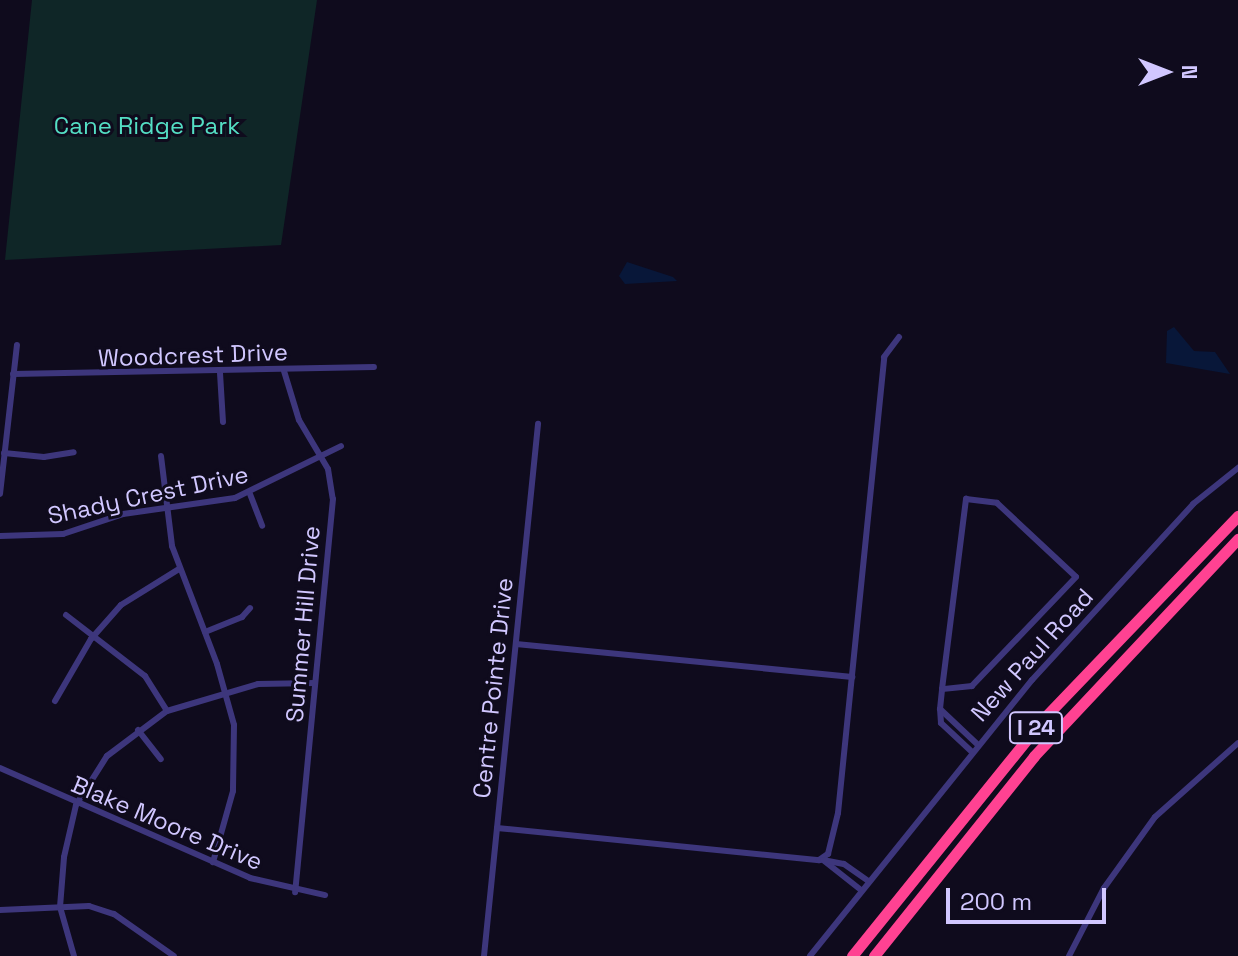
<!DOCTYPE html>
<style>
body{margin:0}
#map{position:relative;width:1238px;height:956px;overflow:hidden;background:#0f0b1d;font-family:"Space Grotesk",sans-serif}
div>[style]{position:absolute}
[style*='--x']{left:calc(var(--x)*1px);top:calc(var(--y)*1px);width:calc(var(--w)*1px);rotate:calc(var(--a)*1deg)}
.green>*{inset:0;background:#0f2627}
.water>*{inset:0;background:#081739}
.minor>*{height:6px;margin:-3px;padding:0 3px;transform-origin:3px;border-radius:3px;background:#3d367c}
.motorway>*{height:11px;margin:-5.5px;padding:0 5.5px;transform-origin:5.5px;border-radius:5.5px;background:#ff4292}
span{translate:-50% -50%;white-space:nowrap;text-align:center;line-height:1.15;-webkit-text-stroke:6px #0f0b1d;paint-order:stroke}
.shield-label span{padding:2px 6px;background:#0f0b1d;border:2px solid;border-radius:6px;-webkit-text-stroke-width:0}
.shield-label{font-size:22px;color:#d1c7ff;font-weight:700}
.park-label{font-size:24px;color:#54dec4}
.street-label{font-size:24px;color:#d1c7ff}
.north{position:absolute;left:1126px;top:32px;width:80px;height:80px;-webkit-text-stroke:6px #0f0b1d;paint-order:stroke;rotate:90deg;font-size:22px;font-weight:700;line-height:32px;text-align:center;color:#d1c7ff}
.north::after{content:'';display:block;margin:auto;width:28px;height:36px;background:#d1c7ff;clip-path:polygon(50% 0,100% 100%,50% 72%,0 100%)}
.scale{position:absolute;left:946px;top:888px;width:160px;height:36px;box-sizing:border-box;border:4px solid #d1c7ff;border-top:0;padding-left:10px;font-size:24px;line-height:28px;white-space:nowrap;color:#d1c7ff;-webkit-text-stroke:6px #0f0b1d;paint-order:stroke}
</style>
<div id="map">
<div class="green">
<i style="clip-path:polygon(32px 0,317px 0,281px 245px,5px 260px)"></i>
</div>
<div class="water">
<i style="clip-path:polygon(627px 262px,673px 277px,677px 281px,625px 284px,619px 276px)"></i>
<i style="clip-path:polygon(1174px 327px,1194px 351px,1215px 352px,1230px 374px,1166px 363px,1167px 331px)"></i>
</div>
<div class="minor">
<i style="--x:284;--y:371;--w:51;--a:73"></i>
<i style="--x:299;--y:420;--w:57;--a:59.4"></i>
<i style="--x:328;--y:469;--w:30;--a:81"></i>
<i style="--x:333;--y:499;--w:395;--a:95.5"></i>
<i style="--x:220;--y:373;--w:49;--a:86.5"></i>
<i style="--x:13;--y:374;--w:361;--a:-1.1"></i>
<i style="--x:4;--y:453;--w:40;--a:5.7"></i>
<i style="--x:44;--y:457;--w:30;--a:-9"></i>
<i style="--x:161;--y:456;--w:91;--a:83"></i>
<i style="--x:172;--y:546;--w:126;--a:69.1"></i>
<i style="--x:217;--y:664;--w:63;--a:74.4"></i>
<i style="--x:234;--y:725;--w:66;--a:90.9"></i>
<i style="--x:233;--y:791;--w:74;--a:105.7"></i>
<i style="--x:0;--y:494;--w:150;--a:-83.5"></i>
<i style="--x:250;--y:494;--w:34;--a:69"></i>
<i style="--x:0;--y:536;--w:63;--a:-1.8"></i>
<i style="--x:63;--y:534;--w:63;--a:-18.4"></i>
<i style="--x:123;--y:514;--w:113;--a:-8.1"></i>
<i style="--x:235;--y:498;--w:118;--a:-26.1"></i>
<i style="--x:66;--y:615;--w:100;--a:37.7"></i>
<i style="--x:145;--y:676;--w:41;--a:57.8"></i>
<i style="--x:205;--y:632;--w:40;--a:-22"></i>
<i style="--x:242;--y:617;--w:12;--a:-48"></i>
<i style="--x:516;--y:644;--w:338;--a:5.6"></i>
<i style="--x:55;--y:701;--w:72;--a:-59.9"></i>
<i style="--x:91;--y:639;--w:45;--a:-48.6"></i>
<i style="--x:121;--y:605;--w:68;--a:-31.8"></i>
<i style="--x:940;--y:709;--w:20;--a:-84"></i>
<i style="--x:942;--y:689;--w:192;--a:-82.8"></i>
<i style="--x:966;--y:499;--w:31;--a:7"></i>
<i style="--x:997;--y:503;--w:108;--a:43.1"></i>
<i style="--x:1076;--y:577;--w:151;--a:133.7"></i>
<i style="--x:972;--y:686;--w:30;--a:174"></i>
<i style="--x:138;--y:730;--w:37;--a:52"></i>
<i style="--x:971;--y:751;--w:41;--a:-137"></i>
<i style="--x:941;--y:723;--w:14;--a:-94"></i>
<i style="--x:940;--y:709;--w:51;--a:43.4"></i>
<i style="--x:0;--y:768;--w:273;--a:23.7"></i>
<i style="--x:250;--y:878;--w:77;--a:12.8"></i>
<i style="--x:497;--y:828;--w:324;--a:5.7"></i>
<i style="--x:819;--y:860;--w:11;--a:-34"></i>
<i style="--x:828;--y:854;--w:42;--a:-76.3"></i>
<i style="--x:838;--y:813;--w:458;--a:-84.2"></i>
<i style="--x:884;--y:357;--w:25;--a:-53"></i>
<i style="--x:861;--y:890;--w:48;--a:-141.7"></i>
<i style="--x:823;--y:860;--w:21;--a:11"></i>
<i style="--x:844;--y:864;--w:29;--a:35"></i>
<i style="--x:0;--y:910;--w:89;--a:-2.6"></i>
<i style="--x:89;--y:906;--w:26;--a:18"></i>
<i style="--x:114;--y:914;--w:73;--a:35"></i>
<i style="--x:74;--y:956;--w:51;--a:-105.9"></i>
<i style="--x:60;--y:907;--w:50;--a:-85.4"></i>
<i style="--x:64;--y:857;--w:53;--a:-77"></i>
<i style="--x:76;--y:805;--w:58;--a:-57.7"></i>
<i style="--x:107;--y:756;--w:75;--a:-36.9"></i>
<i style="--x:167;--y:711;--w:95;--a:-16.5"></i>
<i style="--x:258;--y:684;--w:57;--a:-1"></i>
<i style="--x:484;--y:956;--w:535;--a:-84.2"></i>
<i style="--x:810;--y:956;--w:354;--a:-51.2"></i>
<i style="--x:1032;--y:680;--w:239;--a:-47.5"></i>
<i style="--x:1193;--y:504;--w:58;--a:-38.7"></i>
<i style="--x:1069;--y:956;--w:76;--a:-62.8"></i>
<i style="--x:1104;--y:888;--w:87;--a:-54.3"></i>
<i style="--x:1155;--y:817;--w:111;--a:-41.7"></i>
</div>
<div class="motorway">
<i style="--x:852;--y:956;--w:307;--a:-51.1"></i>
<i style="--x:1045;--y:717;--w:279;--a:-46.2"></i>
<i style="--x:874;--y:956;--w:256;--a:-51.3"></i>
<i style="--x:1034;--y:756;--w:298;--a:-46.8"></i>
</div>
<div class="shield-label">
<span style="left:1036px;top:728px">I 24</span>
</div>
<div class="park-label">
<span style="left:147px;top:126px">Cane Ridge Park</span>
</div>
<div class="street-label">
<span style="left:193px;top:355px;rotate:-2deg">Woodcrest Drive</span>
<span style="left:148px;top:495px;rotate:-12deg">Shady Crest Drive</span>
<span style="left:303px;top:624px;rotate:-85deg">Summer Hill Drive</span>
<span style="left:1032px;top:655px;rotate:-48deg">New Paul Road</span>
<span style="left:493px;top:688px;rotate:-84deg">Centre Pointe Drive</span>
<span style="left:167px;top:823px;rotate:23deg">Blake Moore Drive</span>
</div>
<div class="north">N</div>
<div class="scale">200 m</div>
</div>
